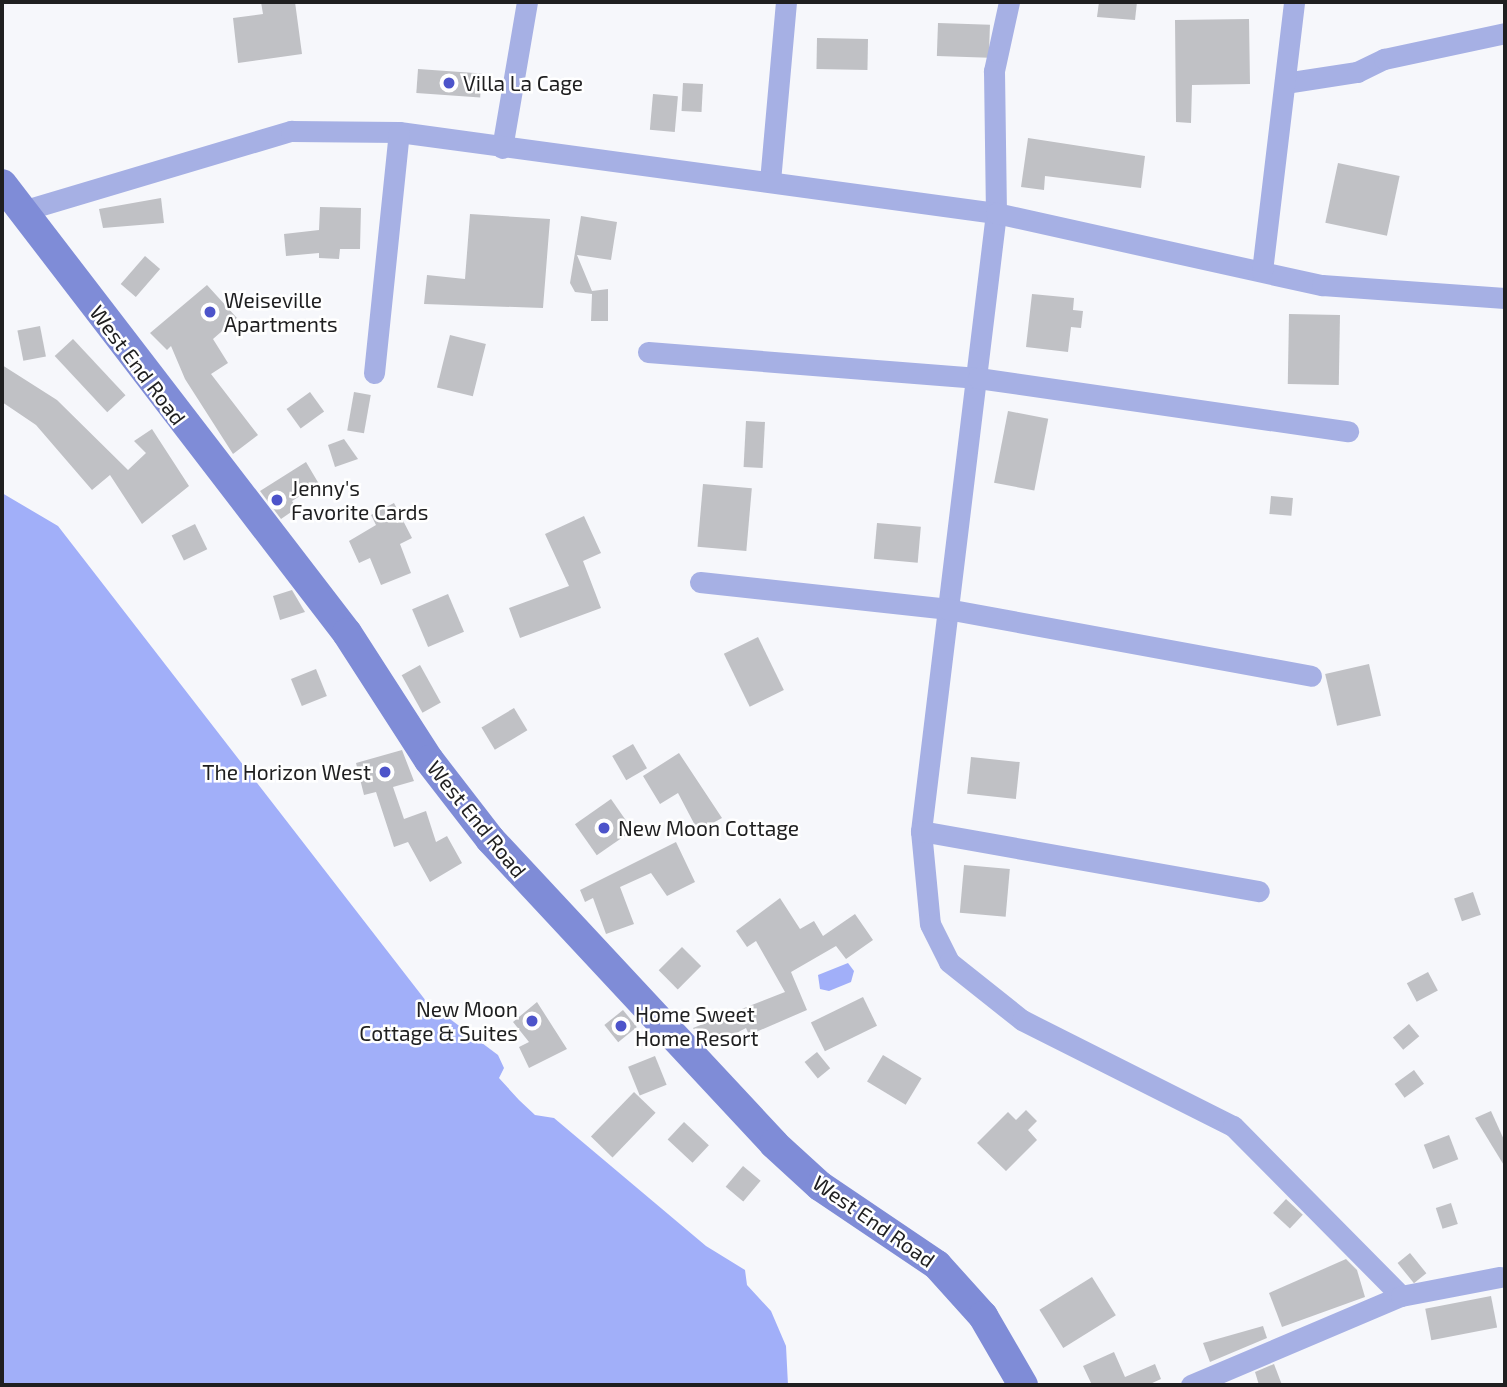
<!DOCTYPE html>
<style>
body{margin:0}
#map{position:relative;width:1507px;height:1387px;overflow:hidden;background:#f6f7fb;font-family:"Exo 2",sans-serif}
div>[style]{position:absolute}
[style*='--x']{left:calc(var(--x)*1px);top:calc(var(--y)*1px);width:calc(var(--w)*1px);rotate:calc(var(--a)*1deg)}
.water>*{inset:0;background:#a1aff9}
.building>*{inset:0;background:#c0c1c5;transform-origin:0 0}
.minor>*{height:21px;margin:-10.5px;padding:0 10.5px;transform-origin:10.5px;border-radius:10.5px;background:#a6b0e4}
.secondary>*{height:30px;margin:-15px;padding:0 15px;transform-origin:15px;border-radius:15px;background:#7f8cd7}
.dots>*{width:19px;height:19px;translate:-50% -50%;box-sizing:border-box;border:4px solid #fff;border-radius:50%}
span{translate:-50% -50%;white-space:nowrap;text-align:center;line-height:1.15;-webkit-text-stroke:5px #fff;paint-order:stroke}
.poi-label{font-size:21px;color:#1f1f20}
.left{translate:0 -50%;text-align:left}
.right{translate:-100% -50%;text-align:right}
.street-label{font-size:21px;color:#1f1f20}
.frame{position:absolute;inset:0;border:4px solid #1f1f20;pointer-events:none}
</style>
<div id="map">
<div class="water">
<i style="clip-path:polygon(2px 493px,58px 526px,426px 1001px,498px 1055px,504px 1068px,499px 1078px,519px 1100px,535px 1115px,554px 1118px,706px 1246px,745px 1270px,747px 1285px,771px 1311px,786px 1346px,788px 1385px,2px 1385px)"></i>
<i style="clip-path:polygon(848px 963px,854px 971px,851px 982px,829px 991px,820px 989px,818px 975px)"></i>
</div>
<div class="building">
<i style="clip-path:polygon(261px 2px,295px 2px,302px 54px,238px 63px,233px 18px,263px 14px)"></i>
<i style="clip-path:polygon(1099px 2px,1137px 2px,1135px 20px,1097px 17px)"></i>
<i style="clip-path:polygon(1249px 19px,1250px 84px,1192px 85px,1191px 123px,1176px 122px,1175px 20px)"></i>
<i style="left:938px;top:23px;width:52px;height:33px;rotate:2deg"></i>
<i style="left:817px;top:38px;width:51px;height:31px;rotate:1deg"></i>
<i style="left:418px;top:69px;width:64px;height:24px;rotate:4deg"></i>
<i style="left:683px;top:83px;width:20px;height:28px;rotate:3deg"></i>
<i style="left:653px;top:94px;width:25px;height:36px;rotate:5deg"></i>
<i style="clip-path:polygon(1028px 138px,1145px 156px,1141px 188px,1045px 176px,1044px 190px,1021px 187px)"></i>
<i style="left:1338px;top:163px;width:63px;height:61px;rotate:12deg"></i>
<i style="clip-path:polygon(161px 198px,164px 223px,103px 228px,99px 209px)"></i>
<i style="clip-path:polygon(320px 207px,361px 208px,360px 249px,340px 249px,339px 259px,319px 258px,319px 253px,286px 256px,284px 234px,319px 230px)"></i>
<i style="clip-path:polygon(470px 214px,550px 219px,543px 308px,424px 304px,427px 275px,465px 279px)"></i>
<i style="clip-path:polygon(581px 216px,617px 222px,611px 260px,577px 255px,592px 291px,608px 289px,608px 321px,591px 321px,592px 294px,575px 292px,570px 283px)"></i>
<i style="left:145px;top:256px;width:20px;height:37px;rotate:41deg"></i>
<i style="clip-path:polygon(207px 285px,237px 318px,213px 339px,228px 363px,211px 374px,258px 435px,233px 454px,185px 379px,171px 346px,167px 350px,150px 333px)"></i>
<i style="clip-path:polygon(1032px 294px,1074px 298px,1073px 310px,1083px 311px,1081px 328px,1071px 327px,1068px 352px,1026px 347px)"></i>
<i style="left:1289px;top:314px;width:51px;height:70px;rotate:1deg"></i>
<i style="left:40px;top:326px;width:31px;height:23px;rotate:79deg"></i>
<i style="left:450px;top:335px;width:37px;height:54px;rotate:14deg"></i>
<i style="left:73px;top:339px;width:77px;height:25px;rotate:47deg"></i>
<i style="clip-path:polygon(2px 365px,57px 400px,128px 470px,146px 453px,134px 441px,152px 429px,189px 486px,142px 524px,110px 475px,92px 490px,36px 425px,2px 402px)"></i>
<i style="left:310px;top:392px;width:24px;height:29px;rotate:54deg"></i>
<i style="left:354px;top:392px;width:17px;height:39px;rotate:10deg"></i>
<i style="left:1008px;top:411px;width:41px;height:73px;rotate:11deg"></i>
<i style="left:746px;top:421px;width:19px;height:46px;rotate:3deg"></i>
<i style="clip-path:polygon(344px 439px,358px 459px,335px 467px,328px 445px)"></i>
<i style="clip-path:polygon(306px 462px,319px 484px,292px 501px,297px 508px,281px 519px,260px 491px)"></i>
<i style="left:703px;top:484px;width:49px;height:63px;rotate:5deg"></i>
<i style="left:1271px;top:496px;width:22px;height:18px;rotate:5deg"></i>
<i style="clip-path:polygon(394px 503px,412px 538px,400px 544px,411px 573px,381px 585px,370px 558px,359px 563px,349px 541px,376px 525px,371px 515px)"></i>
<i style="clip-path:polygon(584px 516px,601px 553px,583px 561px,601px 608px,520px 638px,509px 608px,569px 586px,545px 534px)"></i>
<i style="left:877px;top:523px;width:44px;height:36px;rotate:5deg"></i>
<i style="left:195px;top:524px;width:28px;height:26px;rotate:64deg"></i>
<i style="clip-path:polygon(292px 590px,305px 612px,280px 620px,273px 596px)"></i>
<i style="left:448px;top:594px;width:41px;height:39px;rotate:67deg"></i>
<i style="left:758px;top:637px;width:59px;height:38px;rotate:64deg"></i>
<i style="left:1369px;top:664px;width:53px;height:45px;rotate:77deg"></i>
<i style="left:420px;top:665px;width:43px;height:21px;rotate:61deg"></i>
<i style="left:316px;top:669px;width:29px;height:27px;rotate:68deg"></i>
<i style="left:514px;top:708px;width:26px;height:38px;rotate:59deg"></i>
<i style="left:633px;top:744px;width:28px;height:24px;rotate:60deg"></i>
<i style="clip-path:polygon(402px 750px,414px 781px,393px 787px,404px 819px,426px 811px,436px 842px,447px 836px,462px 863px,430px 882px,408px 842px,394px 847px,376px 792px,364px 795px,356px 763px)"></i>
<i style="clip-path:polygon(679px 753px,722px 818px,698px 831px,678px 793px,660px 804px,643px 776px)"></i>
<i style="left:971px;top:757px;width:49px;height:37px;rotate:6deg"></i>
<i style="left:611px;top:799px;width:38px;height:44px;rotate:55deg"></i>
<i style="clip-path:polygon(676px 842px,695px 882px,667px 896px,651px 873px,620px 887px,634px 924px,606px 934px,593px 898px,585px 902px,580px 890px)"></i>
<i style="left:964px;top:865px;width:46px;height:48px;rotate:5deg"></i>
<i style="left:1473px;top:892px;width:24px;height:20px;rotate:71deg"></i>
<i style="clip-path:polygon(780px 898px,800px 929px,814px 921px,823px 936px,855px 914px,873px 940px,846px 959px,836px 946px,791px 972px,807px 1010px,749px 1035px,746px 1028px,708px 1048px,693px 1028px,785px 992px,756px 941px,747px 947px,736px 931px)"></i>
<i style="left:682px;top:947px;width:27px;height:33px;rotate:45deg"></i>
<i style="left:1428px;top:972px;width:21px;height:24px;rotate:62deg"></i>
<i style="left:863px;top:997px;width:32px;height:58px;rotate:64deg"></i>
<i style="clip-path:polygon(537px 1002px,567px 1049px,529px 1068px,519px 1047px,529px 1042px,513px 1022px)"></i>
<i style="left:623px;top:1010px;width:22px;height:24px;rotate:51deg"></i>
<i style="left:1409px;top:1024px;width:16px;height:21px;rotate:50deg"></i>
<i style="left:817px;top:1052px;width:21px;height:16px;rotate:51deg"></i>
<i style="left:883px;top:1055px;width:45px;height:31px;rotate:31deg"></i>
<i style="left:655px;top:1056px;width:31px;height:29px;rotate:68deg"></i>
<i style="left:1414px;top:1070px;width:17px;height:24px;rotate:54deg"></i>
<i style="left:634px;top:1092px;width:30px;height:62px;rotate:44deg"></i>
<i style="clip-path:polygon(1026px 1110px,1037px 1121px,1028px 1130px,1037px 1140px,1006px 1171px,977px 1143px,1008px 1112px,1016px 1120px)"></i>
<i style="clip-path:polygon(1491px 1111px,1505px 1142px,1505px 1167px,1475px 1118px)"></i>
<i style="left:684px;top:1122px;width:34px;height:24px;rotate:43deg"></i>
<i style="left:1449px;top:1135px;width:26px;height:27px;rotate:69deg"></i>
<i style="left:743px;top:1166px;width:23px;height:27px;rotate:40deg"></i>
<i style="left:1286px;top:1199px;width:23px;height:19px;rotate:43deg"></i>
<i style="left:1451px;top:1203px;width:22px;height:16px;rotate:72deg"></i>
<i style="left:1410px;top:1253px;width:26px;height:16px;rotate:51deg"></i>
<i style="clip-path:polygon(1346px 1259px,1357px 1270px,1365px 1297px,1282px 1327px,1269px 1293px)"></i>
<i style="left:1092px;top:1277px;width:45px;height:62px;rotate:58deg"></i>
<i style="left:1491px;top:1296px;width:32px;height:67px;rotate:79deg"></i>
<i style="clip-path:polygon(1263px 1326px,1267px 1338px,1210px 1362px,1203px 1343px)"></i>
<i style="clip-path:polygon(1114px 1352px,1125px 1377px,1155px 1364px,1161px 1379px,1148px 1385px,1092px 1385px,1083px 1366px)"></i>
<i style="clip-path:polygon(1274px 1364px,1282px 1385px,1259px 1385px,1255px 1372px)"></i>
</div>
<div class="minor">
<i style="--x:1009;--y:2;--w:71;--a:102.3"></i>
<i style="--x:994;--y:71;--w:142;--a:89.2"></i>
<i style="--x:996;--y:213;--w:623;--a:96.92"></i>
<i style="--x:921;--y:831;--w:93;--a:84.5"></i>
<i style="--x:930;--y:924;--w:42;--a:63.4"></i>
<i style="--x:949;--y:962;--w:93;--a:38.5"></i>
<i style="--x:1022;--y:1020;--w:236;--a:26.7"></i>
<i style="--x:1233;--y:1126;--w:239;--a:45.3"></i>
<i style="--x:1285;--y:83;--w:73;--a:-8.7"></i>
<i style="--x:1357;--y:72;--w:30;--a:-26"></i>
<i style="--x:1384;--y:59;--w:124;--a:-12.1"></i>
<i style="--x:502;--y:148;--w:148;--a:-80.3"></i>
<i style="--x:770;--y:181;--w:180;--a:-84.9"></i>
<i style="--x:22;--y:211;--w:281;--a:-16.6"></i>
<i style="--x:291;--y:131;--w:108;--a:0.5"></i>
<i style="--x:399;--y:132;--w:602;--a:7.73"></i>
<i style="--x:996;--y:213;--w:334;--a:12.5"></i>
<i style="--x:1322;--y:285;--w:183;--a:4.1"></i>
<i style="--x:1262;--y:271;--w:271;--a:-83.2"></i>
<i style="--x:648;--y:352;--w:331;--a:4.5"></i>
<i style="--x:978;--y:378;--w:374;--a:8.2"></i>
<i style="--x:374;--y:373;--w:242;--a:-84.1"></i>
<i style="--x:700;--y:582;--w:248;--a:6.2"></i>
<i style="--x:947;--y:609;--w:370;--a:10.4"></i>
<i style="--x:921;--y:831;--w:343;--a:10.1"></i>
<i style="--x:1191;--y:1385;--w:228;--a:-23"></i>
<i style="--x:1401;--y:1296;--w:101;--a:-10.9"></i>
</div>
<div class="secondary">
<i style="--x:2;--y:184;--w:566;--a:52.46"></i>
<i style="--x:347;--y:633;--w:151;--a:57.2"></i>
<i style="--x:429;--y:760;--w:100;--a:52.3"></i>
<i style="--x:490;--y:839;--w:417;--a:47"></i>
<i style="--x:774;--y:1144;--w:62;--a:42.4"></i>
<i style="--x:820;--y:1186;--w:141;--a:34"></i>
<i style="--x:937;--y:1265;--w:69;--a:48"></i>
<i style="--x:983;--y:1316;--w:80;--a:59.9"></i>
</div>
<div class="dots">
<i style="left:449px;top:83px;background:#4d54ca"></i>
<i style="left:210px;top:312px;background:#4d54ca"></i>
<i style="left:277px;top:500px;background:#4d54ca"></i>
<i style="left:385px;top:772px;background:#4d54ca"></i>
<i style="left:604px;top:828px;background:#4d54ca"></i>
<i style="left:532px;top:1021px;background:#4d54ca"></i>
<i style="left:621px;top:1026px;background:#4d54ca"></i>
</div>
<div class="poi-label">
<span class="left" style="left:463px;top:83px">Villa La Cage</span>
<span class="left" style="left:224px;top:312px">Weiseville<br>Apartments</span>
<span class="left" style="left:291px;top:500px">Jenny's<br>Favorite Cards</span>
<span class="right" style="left:371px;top:772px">The Horizon West</span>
<span class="left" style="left:618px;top:828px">New Moon Cottage</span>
<span class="right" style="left:518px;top:1021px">New Moon<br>Cottage &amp; Suites</span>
<span class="left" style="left:635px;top:1026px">Home Sweet<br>Home Resort</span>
</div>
<div class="street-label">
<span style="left:138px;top:365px;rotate:53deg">West End Road</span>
<span style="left:477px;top:819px;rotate:51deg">West End Road</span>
<span style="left:874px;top:1221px;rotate:35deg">West End Road</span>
</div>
<div class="frame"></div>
</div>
